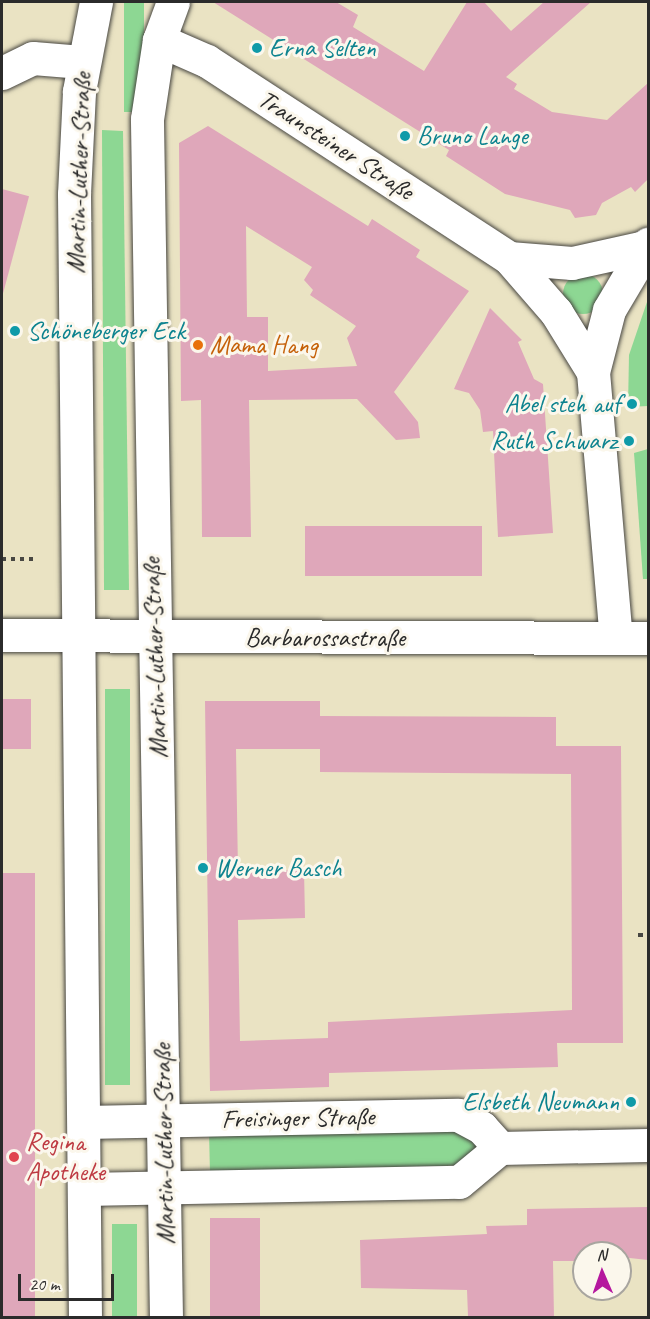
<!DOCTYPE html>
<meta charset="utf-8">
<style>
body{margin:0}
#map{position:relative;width:650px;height:1319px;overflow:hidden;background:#eae3c3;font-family:Caveat,sans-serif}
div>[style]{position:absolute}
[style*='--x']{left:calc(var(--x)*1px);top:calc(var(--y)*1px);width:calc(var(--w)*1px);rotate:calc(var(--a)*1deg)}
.green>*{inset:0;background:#8dd793;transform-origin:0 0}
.round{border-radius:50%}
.building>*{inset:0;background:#dfa7ba;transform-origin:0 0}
.path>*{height:4px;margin-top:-2px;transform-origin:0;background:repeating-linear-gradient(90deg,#484742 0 4.5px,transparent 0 9px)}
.roads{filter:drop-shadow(0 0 2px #484742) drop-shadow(0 0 2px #484742)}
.minor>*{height:33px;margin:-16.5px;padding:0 16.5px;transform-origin:16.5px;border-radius:16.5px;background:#fff}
.major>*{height:33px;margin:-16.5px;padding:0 16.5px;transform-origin:16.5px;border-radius:16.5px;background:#fff}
.dots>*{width:16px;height:16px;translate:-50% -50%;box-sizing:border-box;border:3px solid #fbf7ec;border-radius:50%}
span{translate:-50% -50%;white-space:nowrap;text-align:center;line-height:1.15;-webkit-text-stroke:6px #fbf7ec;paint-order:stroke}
.culture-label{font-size:26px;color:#0d838f}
.left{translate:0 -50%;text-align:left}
.right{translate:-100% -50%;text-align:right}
.street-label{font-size:26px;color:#2b2b2b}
.food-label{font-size:26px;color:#c56008}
.health-label{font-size:26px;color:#be3a42}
.frame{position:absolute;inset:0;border:3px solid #2b2b2b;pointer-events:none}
.north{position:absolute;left:572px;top:1241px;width:60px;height:60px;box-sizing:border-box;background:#fbf7ec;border:2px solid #a8a59f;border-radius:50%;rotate:358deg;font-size:16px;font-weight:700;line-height:24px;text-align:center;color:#2b2b2b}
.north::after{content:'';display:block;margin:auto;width:21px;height:27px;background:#b5179e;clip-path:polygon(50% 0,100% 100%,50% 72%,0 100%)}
.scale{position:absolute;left:18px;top:1274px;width:96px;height:27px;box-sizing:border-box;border:3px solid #2b2b2b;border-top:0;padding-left:8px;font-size:18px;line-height:21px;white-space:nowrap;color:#2b2b2b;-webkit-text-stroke:4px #fbf7ec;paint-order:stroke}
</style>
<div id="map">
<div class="green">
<i style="left:124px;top:2px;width:20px;height:110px"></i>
<i style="clip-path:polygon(102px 130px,123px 131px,129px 590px,104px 590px)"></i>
<i class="round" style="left:563px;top:274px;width:40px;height:40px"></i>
<i style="clip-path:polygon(648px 299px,648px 406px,628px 407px,629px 355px)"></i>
<i style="clip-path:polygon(648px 449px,648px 579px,643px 579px,634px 453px)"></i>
<i style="left:105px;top:689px;width:25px;height:396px"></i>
<i style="clip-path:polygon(458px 1127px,477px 1143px,470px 1165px,210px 1174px,209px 1131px)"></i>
<i style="left:112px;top:1224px;width:25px;height:93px"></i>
</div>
<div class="building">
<i style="clip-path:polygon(213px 2px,336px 2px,358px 15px,353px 27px,424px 71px,467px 2px,484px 2px,511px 31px,544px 2px,591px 2px,506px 77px,517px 84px,514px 89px,552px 112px,607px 120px,648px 83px,648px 179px,635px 192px,631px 187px,602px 203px,596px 215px,575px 218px,570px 210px,505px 194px,446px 156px,449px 150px)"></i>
<i style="clip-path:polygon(evenodd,208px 126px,368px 226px,372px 219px,420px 250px,416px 257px,469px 291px,394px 392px,418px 422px,420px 438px,396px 440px,357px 399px,249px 400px,251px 537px,202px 537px,201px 400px,181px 401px,179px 143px,208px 126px,246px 226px,312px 267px,304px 280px,313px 290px,310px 295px,356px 326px,347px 338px,357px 366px,268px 371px,268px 317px,247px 317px,246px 226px)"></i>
<i style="left:2px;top:189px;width:28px;height:361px;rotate:15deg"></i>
<i style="clip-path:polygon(490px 308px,522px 340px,518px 342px,534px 379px,543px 384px,553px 533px,498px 537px,493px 431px,483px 432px,480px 410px,469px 393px,454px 389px)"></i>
<i style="left:305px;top:526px;width:177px;height:50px"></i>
<i style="left:2px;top:699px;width:29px;height:50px"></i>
<i style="clip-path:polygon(evenodd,205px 701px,320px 701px,320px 716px,556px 717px,556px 746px,621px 746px,623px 1043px,557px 1043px,558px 1067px,329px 1073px,329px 1087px,210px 1091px,205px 701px,236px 749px,320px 749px,320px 772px,571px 774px,572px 1010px,328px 1022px,328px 1038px,240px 1041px,238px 920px,305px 918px,304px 870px,238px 871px,236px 749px)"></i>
<i style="left:2px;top:873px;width:33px;height:444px"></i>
<i style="clip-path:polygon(648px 1207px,648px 1260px,584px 1253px,584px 1261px,553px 1261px,554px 1317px,468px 1316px,467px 1290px,361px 1288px,360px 1240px,487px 1234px,486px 1226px,527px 1225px,527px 1209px)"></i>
<i style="left:210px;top:1218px;width:50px;height:99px"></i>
</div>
<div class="path">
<i style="--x:2;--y:559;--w:34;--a:0"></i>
<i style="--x:638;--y:935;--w:10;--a:0"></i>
</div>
<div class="roads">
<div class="minor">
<i style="--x:159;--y:40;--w:52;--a:23.6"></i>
<i style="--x:207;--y:61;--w:361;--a:33.1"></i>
<i style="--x:509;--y:258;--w:72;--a:49"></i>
<i style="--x:556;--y:312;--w:70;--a:58.3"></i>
<i style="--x:593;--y:372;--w:267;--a:85.1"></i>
<i style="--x:2;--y:73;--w:34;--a:-26"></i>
<i style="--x:33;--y:58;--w:49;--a:4.7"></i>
<i style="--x:509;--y:258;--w:63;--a:4.5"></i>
<i style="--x:572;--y:263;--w:75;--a:-12.4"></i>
<i style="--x:593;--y:372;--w:64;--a:-75.5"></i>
<i style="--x:609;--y:310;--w:77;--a:-59.4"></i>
<i style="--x:2;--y:635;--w:646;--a:0.27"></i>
<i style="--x:84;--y:1122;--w:374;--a:-1.1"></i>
<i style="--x:458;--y:1115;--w:27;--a:28"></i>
<i style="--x:482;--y:1128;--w:27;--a:48"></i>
<i style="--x:84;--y:1189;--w:375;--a:-1.1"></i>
<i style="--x:459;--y:1182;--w:53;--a:-39.7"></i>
<i style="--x:500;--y:1148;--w:148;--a:-1.2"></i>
</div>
<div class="major">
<i style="--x:85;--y:1318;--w:1124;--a:-90.56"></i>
<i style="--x:74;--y:194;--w:103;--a:-87.2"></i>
<i style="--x:79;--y:91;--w:91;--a:-79.2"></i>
<i style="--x:166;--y:1318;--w:1199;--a:-90.91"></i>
<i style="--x:147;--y:119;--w:80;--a:-81.4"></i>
<i style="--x:159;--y:40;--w:40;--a:-69.8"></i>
</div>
</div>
<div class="dots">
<i style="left:257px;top:48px;background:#0f9aa8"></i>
<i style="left:405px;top:136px;background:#0f9aa8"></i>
<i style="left:15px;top:331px;background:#0f9aa8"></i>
<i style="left:198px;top:345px;background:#e8710a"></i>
<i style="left:632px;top:404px;background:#0f9aa8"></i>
<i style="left:629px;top:441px;background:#0f9aa8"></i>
<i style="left:203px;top:868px;background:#0f9aa8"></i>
<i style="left:631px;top:1102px;background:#0f9aa8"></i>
<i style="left:14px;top:1157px;background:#e0444e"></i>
</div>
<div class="culture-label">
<span class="left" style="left:269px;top:48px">Erna Selten</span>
<span class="left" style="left:417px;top:136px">Bruno Lange</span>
<span class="left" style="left:27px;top:331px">Schöneberger Eck</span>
<span class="right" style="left:620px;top:404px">Abel steh auf</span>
<span class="right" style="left:617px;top:441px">Ruth Schwarz</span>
<span class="left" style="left:215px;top:868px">Werner Basch</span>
<span class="right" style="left:619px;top:1102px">Elsbeth Neumann</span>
</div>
<div class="street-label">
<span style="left:336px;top:145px;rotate:33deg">Traunsteiner Straße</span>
<span style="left:79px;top:173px;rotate:-88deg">Martin-Luther-Straße</span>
<span style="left:325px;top:638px">Barbarossastraße</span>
<span style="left:155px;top:658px;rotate:-92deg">Martin-Luther-Straße</span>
<span style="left:298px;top:1118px;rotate:-1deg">Freisinger Straße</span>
<span style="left:164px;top:1144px;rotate:-91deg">Martin-Luther-Straße</span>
</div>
<div class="food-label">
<span class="left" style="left:210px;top:345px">Mama Hang</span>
</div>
<div class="health-label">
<span class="left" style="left:26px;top:1157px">Regina<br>Apotheke</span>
</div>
<div class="frame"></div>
<div class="north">N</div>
<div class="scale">20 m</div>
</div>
